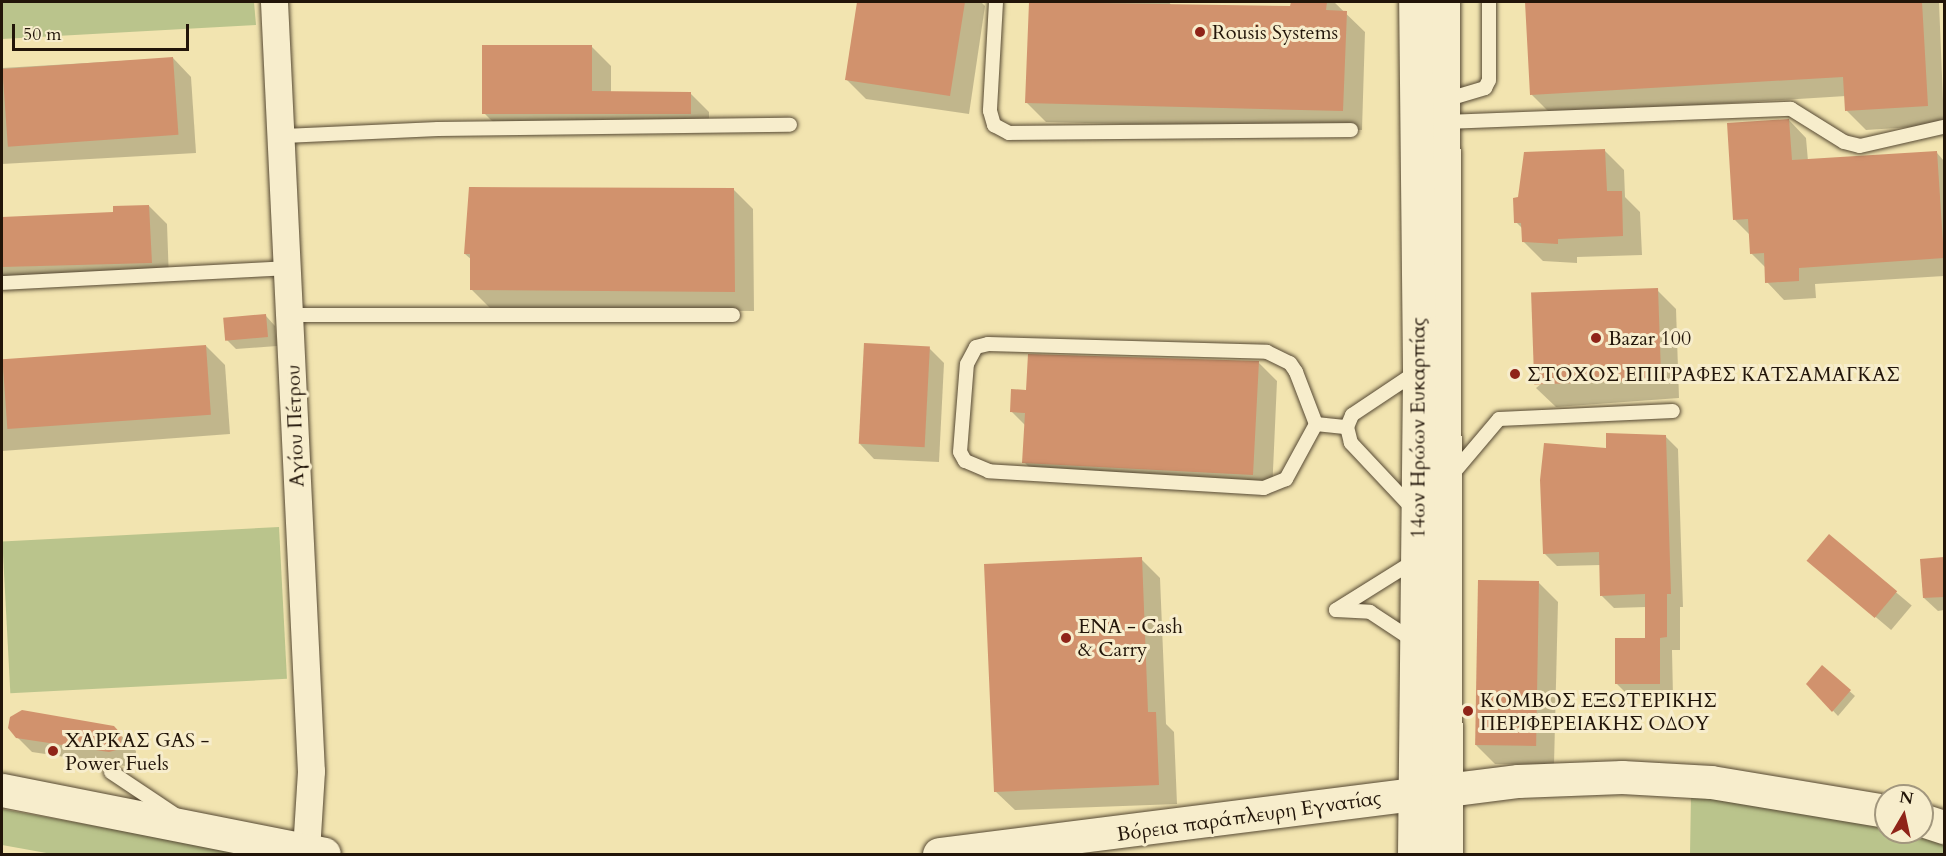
<!DOCTYPE html>
<meta charset="utf-8">
<style>
body{margin:0}
#map{position:relative;width:1946px;height:856px;overflow:hidden;background:#f2e4b0;font-family:Cardo,serif}
div>[style]{position:absolute}
[style*='--x']{left:calc(var(--x)*1px);top:calc(var(--y)*1px);width:calc(var(--w)*1px);rotate:calc(var(--a)*1deg)}
.green>*{inset:0;background:#bac48c;transform-origin:0 0}
.shadow>*{inset:0;background:#0003;transform-origin:0 0}
.building>*{inset:0;background:#d1926d;transform-origin:0 0}
.roads{filter:drop-shadow(0 0 2px #564933) drop-shadow(0 0 2px #564933)}
.lane>*{height:14px;margin:-7px;padding:0 7px;transform-origin:7px;border-radius:7px;background:#f7edcc}
.street>*{height:27px;margin:-13.5px;padding:0 13.5px;transform-origin:13.5px;border-radius:13.5px;background:#f7edcc}
.secondary>*{height:33px;margin:-16.5px;padding:0 16.5px;transform-origin:16.5px;border-radius:16.5px;background:#f7edcc}
.dots>*{width:16px;height:16px;translate:-50% -50%;box-sizing:border-box;border:3px solid #f7edcc;border-radius:50%}
span{translate:-50% -50%;white-space:nowrap;text-align:center;line-height:1.15;-webkit-text-stroke:6px #f7edcc;paint-order:stroke}
.poi-label{font-size:20px;color:#221509}
.left{translate:0 -50%;text-align:left}
.street-label{font-size:20px;color:#221509}
.frame{position:absolute;inset:0;border:3px solid #221509;pointer-events:none}
.north{position:absolute;left:1874px;top:784px;width:60px;height:60px;box-sizing:border-box;background:#f7edcc;border:2px solid #a2977e;border-radius:50%;rotate:9deg;font-size:16px;font-weight:700;line-height:24px;text-align:center;color:#221509}
.north::after{content:'';display:block;margin:auto;width:21px;height:27px;background:#8f2418;clip-path:polygon(50% 0,100% 100%,50% 72%,0 100%)}
.scale{position:absolute;left:12px;top:24px;width:177px;height:27px;box-sizing:border-box;border:3px solid #221509;border-top:0;padding-left:8px;font-size:18px;line-height:21px;white-space:nowrap;color:#221509;-webkit-text-stroke:4px #f7edcc;paint-order:stroke}
</style>
<div id="map">
<div class="green">
<i style="clip-path:polygon(2px 2px,254px 2px,256px 25px,2px 39px)"></i>
<i style="left:279px;top:527px;width:152px;height:277px;rotate:87deg"></i>
<i style="clip-path:polygon(1691px 794px,1886px 827px,1886px 832px,1903px 832px,1944px 845px,1944px 854px,1690px 854px)"></i>
<i style="clip-path:polygon(2px 809px,145px 835px,245px 854px,52px 854px,2px 845px)"></i>
</div>
<div class="shadow">
<i style="clip-path:polygon(859px 2px,981px 2px,985px 6px,969px 114px,866px 99px,847px 80px)"></i>
<i style="clip-path:polygon(1030px 2px,1169px 2px,1171px 5px,1292px 8px,1292px 2px,1334px 2px,1365px 32px,1362px 130px,1046px 122px,1027px 103px)"></i>
<i style="clip-path:polygon(1526px 2px,1939px 2px,1944px 125px,1866px 130px,1847px 111px,1846px 96px,1551px 114px,1532px 95px)"></i>
<i style="clip-path:polygon(592px 47px,611px 66px,611px 93px,690px 93px,709px 112px,709px 133px,503px 132px,484px 113px)"></i>
<i style="clip-path:polygon(173px 58px,191px 77px,196px 153px,2px 164px,2px 68px)"></i>
<i style="clip-path:polygon(1789px 120px,1806px 138px,1808px 161px,1937px 153px,1944px 161px,1944px 276px,1815px 284px,1816px 298px,1784px 300px,1767px 282px,1766px 268px,1751px 253px,1750px 235px,1735px 220px)"></i>
<i style="clip-path:polygon(1605px 151px,1624px 170px,1625px 197px,1640px 212px,1642px 255px,1577px 257px,1577px 263px,1543px 261px,1523px 241px,1523px 229px,1516px 222px)"></i>
<i style="clip-path:polygon(733px 189px,753px 209px,754px 311px,491px 309px,472px 290px,472px 260px,465px 254px)"></i>
<i style="clip-path:polygon(149px 206px,167px 224px,169px 280px,2px 286px,2px 218px,114px 213px)"></i>
<i style="clip-path:polygon(1657px 290px,1676px 309px,1679px 398px,1556px 407px,1536px 388px)"></i>
<i style="clip-path:polygon(266px 316px,275px 326px,277px 346px,236px 349px,226px 339px)"></i>
<i style="clip-path:polygon(206px 346px,225px 365px,230px 434px,2px 451px,2px 360px)"></i>
<i style="clip-path:polygon(929px 348px,944px 363px,939px 462px,874px 459px,860px 444px)"></i>
<i style="clip-path:polygon(1258px 362px,1277px 381px,1272px 493px,1043px 481px,1024px 462px,1026px 426px,1011px 411px,1027px 392px)"></i>
<i style="clip-path:polygon(1665px 436px,1678px 449px,1683px 607px,1680px 607px,1680px 650px,1672px 650px,1673px 697px,1630px 697px,1617px 684px,1646px 639px,1646px 607px,1614px 608px,1601px 595px,1601px 565px,1557px 566px,1544px 553px,1607px 450px)"></i>
<i style="left:1829px;top:536px;width:108px;height:32px;rotate:40deg"></i>
<i style="clip-path:polygon(1141px 559px,1160px 578px,1166px 724px,1174px 732px,1177px 804px,1015px 810px,995px 791px)"></i>
<i style="clip-path:polygon(1944px 559px,1944px 610px,1938px 611px,1924px 598px,1921px 560px)"></i>
<i style="clip-path:polygon(1539px 583px,1558px 602px,1554px 765px,1495px 764px,1476px 745px)"></i>
<i style="clip-path:polygon(1822px 667px,1855px 696px,1838px 716px,1808px 684px)"></i>
<i style="clip-path:polygon(113px 727px,136px 751px,135px 763px,125px 766px,32px 752px,17px 737px)"></i>
</div>
<div class="building">
<i style="clip-path:polygon(857px 2px,965px 2px,950px 96px,845px 80px)"></i>
<i style="clip-path:polygon(1029px 2px,1290px 6px,1291px 2px,1327px 2px,1326px 10px,1347px 11px,1343px 111px,1025px 103px)"></i>
<i style="clip-path:polygon(1525px 2px,1922px 2px,1928px 106px,1845px 111px,1843px 77px,1530px 95px)"></i>
<i style="clip-path:polygon(482px 45px,592px 45px,592px 91px,691px 92px,691px 114px,482px 114px)"></i>
<i style="left:173px;top:57px;width:78px;height:171px;rotate:86deg"></i>
<i style="clip-path:polygon(1789px 119px,1792px 160px,1937px 151px,1944px 258px,1799px 268px,1799px 281px,1765px 283px,1764px 253px,1750px 254px,1748px 219px,1733px 220px,1727px 123px)"></i>
<i style="clip-path:polygon(1605px 149px,1607px 191px,1622px 191px,1623px 236px,1558px 239px,1558px 244px,1522px 242px,1521px 223px,1514px 223px,1513px 198px,1518px 197px,1524px 152px)"></i>
<i style="clip-path:polygon(469px 187px,734px 188px,735px 292px,470px 290px,470px 254px,464px 254px)"></i>
<i style="clip-path:polygon(149px 205px,152px 263px,2px 267px,2px 217px,113px 212px,113px 206px)"></i>
<i style="left:1658px;top:288px;width:92px;height:127px;rotate:88deg"></i>
<i style="left:266px;top:314px;width:23px;height:43px;rotate:85deg"></i>
<i style="left:864px;top:343px;width:66px;height:101px;rotate:3deg"></i>
<i style="left:206px;top:345px;width:70px;height:204px;rotate:86deg"></i>
<i style="clip-path:polygon(1028px 354px,1259px 361px,1253px 475px,1022px 463px,1025px 413px,1010px 412px,1011px 389px,1026px 390px)"></i>
<i style="clip-path:polygon(1606px 433px,1666px 435px,1671px 594px,1667px 594px,1667px 637px,1660px 638px,1660px 684px,1615px 684px,1615px 638px,1645px 638px,1645px 594px,1600px 596px,1599px 552px,1543px 554px,1540px 480px,1544px 443px,1606px 448px)"></i>
<i style="left:1829px;top:534px;width:89px;height:35px;rotate:40deg"></i>
<i style="clip-path:polygon(1142px 557px,1148px 712px,1156px 712px,1159px 785px,994px 792px,984px 564px)"></i>
<i style="clip-path:polygon(1944px 557px,1944px 597px,1923px 598px,1920px 559px)"></i>
<i style="left:1478px;top:580px;width:61px;height:165px;rotate:1deg"></i>
<i style="clip-path:polygon(1822px 665px,1851px 690px,1832px 712px,1806px 684px)"></i>
<i style="clip-path:polygon(22px 710px,114px 726px,122px 735px,120px 749px,109px 752px,16px 738px,8px 728px,10px 717px)"></i>
</div>
<div class="roads">
<div class="lane">
<i style="--x:996;--y:2;--w:109;--a:93.2"></i>
<i style="--x:990;--y:111;--w:15;--a:74"></i>
<i style="--x:994;--y:125;--w:17;--a:28"></i>
<i style="--x:1009;--y:133;--w:342;--a:-0.5"></i>
<i style="--x:1445;--y:100;--w:42;--a:-16.7"></i>
<i style="--x:1485;--y:88;--w:9;--a:-63"></i>
<i style="--x:1489;--y:80;--w:78;--a:-90"></i>
<i style="--x:1445;--y:122;--w:346;--a:-2.2"></i>
<i style="--x:1791;--y:109;--w:62;--a:31.9"></i>
<i style="--x:1844;--y:142;--w:16;--a:14"></i>
<i style="--x:1860;--y:146;--w:85;--a:-12.9"></i>
<i style="--x:284;--y:136;--w:154;--a:-2.6"></i>
<i style="--x:438;--y:129;--w:352;--a:-0.7"></i>
<i style="--x:2;--y:283;--w:286;--a:-3"></i>
<i style="--x:291;--y:315;--w:442;--a:0"></i>
<i style="--x:1316;--y:424;--w:63;--a:118.6"></i>
<i style="--x:1286;--y:479;--w:24;--a:158"></i>
<i style="--x:1264;--y:488;--w:276;--a:-176.5"></i>
<i style="--x:989;--y:471;--w:26;--a:-157"></i>
<i style="--x:965;--y:461;--w:10;--a:-119"></i>
<i style="--x:960;--y:452;--w:88;--a:-85.5"></i>
<i style="--x:967;--y:364;--w:19;--a:-62"></i>
<i style="--x:976;--y:347;--w:12;--a:-14"></i>
<i style="--x:988;--y:344;--w:279;--a:1.6"></i>
<i style="--x:1267;--y:352;--w:25;--a:26"></i>
<i style="--x:1290;--y:363;--w:11;--a:56"></i>
<i style="--x:1296;--y:372;--w:56;--a:69"></i>
<i style="--x:1316;--y:424;--w:31;--a:6"></i>
<i style="--x:1450;--y:477;--w:76;--a:-49.8"></i>
<i style="--x:1499;--y:419;--w:174;--a:-2.6"></i>
<i style="--x:1413;--y:509;--w:91;--a:-133.2"></i>
<i style="--x:1351;--y:443;--w:16;--a:-104"></i>
<i style="--x:1347;--y:427;--w:13;--a:-67"></i>
<i style="--x:1352;--y:415;--w:79;--a:-33.7"></i>
<i style="--x:1336;--y:610;--w:94;--a:-32"></i>
<i style="--x:1336;--y:610;--w:34;--a:3"></i>
<i style="--x:1370;--y:612;--w:53;--a:33.4"></i>
<i style="--x:111;--y:772;--w:76;--a:33.7"></i>
</div>
<div class="street">
<i style="--x:274;--y:2;--w:770;--a:87.25"></i>
<i style="--x:311;--y:771;--w:80;--a:93.6"></i>
</div>
<div class="secondary">
<i style="--x:1443;--y:2;--w:852;--a:89.8"></i>
<i style="--x:2;--y:790;--w:328;--a:11.2"></i>
<i style="--x:1922;--y:820;--w:23;--a:18"></i>
<i style="--x:939;--y:854;--w:584;--a:-7.19"></i>
<i style="--x:1518;--y:781;--w:104;--a:-2.2"></i>
<i style="--x:1622;--y:777;--w:89;--a:3.2"></i>
<i style="--x:1711;--y:782;--w:177;--a:9.4"></i>
<i style="--x:1414;--y:854;--w:485;--a:-89.4"></i>
<i style="--x:1419;--y:369;--w:367;--a:-90.6"></i>
</div>
</div>
<div class="dots">
<i style="left:1200px;top:32px;background:#8f2418"></i>
<i style="left:1596px;top:338px;background:#8f2418"></i>
<i style="left:1515px;top:374px;background:#8f2418"></i>
<i style="left:1066px;top:638px;background:#8f2418"></i>
<i style="left:1468px;top:711px;background:#8f2418"></i>
<i style="left:53px;top:751px;background:#8f2418"></i>
</div>
<div class="poi-label">
<span class="left" style="left:1212px;top:32px">Rousis Systems</span>
<span class="left" style="left:1608px;top:338px">Bazar 100</span>
<span class="left" style="left:1527px;top:374px">ΣΤΟΧΟΣ ΕΠΙΓΡΑΦΕΣ ΚΑΤΣΑΜΑΓΚΑΣ</span>
<span class="left" style="left:1078px;top:638px">ENA - Cash<br>&amp; Carry</span>
<span class="left" style="left:1480px;top:712px">ΚΟΜΒΟΣ ΕΞΩΤΕΡΙΚΗΣ<br>ΠΕΡΙΦΕΡΕΙΑΚΗΣ ΟΔΟΥ</span>
<span class="left" style="left:65px;top:752px">ΧΑΡΚΑΣ GAS -<br>Power Fuels</span>
</div>
<div class="street-label">
<span style="left:295px;top:426px;rotate:-92deg">Αγίου Πέτρου</span>
<span style="left:1418px;top:428px;rotate:-90deg">14ων Ηρώων Ευκαρπίας</span>
<span style="left:1249px;top:816px;rotate:-8deg">Βόρεια παράπλευρη Εγνατίας</span>
</div>
<div class="frame"></div>
<div class="north">N</div>
<div class="scale">50 m</div>
</div>
